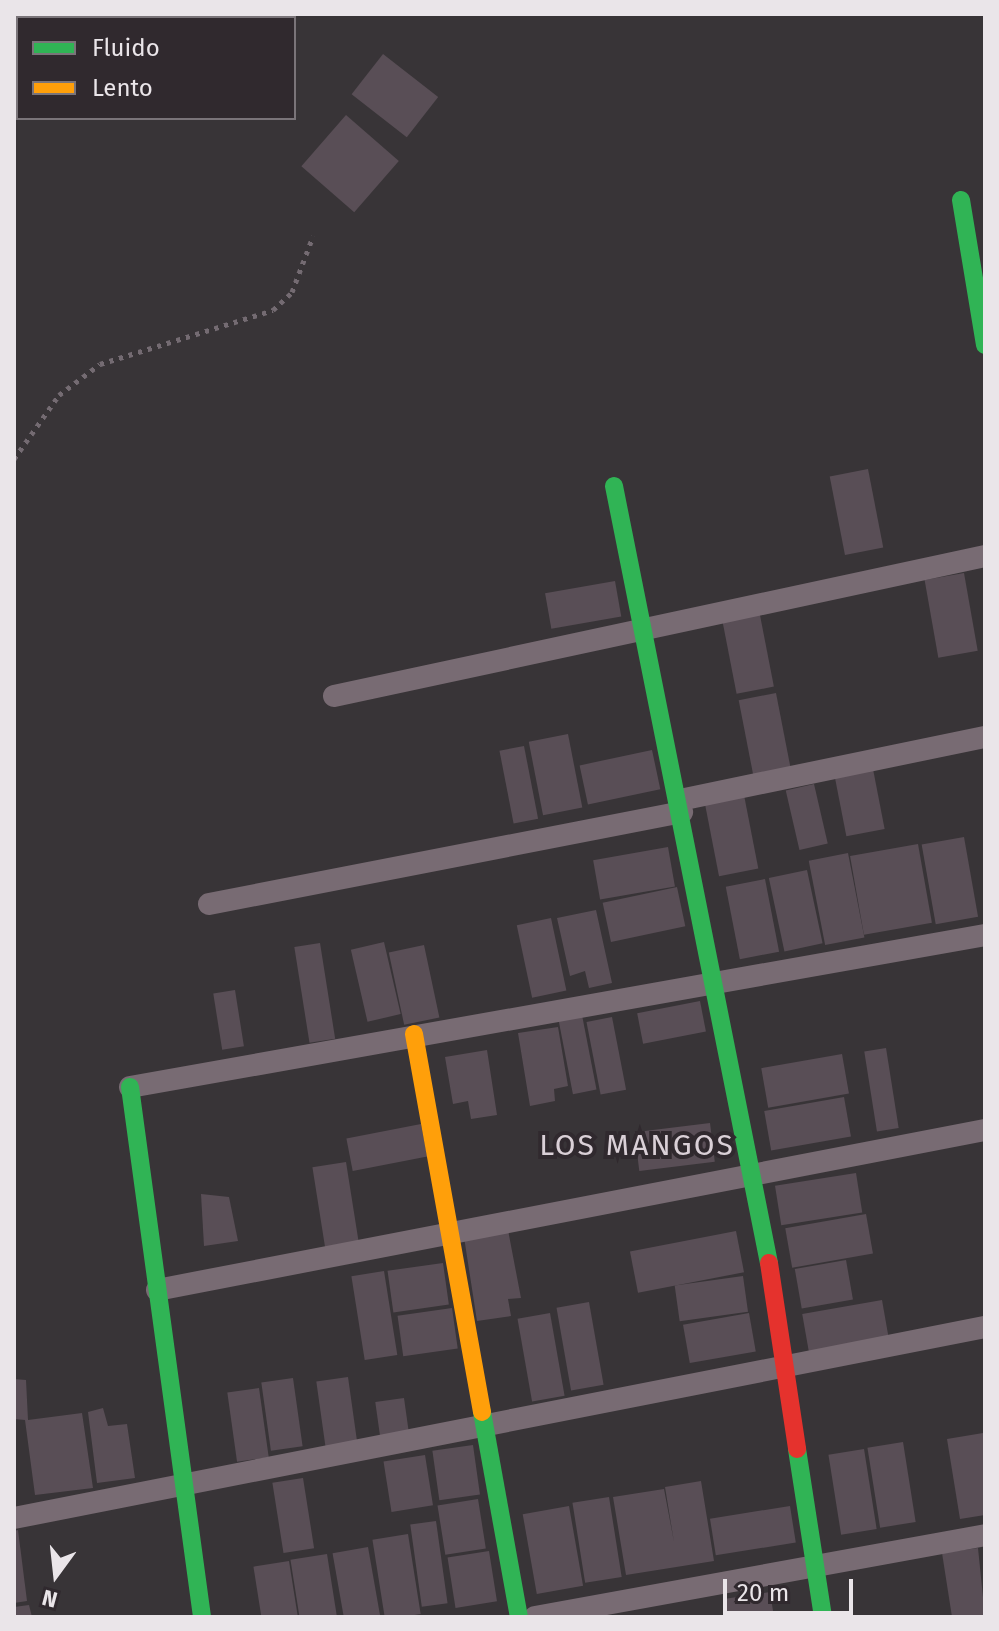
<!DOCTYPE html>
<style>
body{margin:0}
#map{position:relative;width:999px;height:1631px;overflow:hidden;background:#383437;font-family:"Fira Sans",sans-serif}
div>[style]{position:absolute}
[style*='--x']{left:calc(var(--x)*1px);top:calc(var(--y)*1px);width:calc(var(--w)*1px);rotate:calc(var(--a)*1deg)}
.building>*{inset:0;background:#594e56;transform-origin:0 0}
.path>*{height:5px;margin-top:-2.5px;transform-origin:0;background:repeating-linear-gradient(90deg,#746b72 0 4px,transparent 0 10px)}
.lane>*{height:22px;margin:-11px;padding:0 11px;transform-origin:11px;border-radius:11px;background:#786b73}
.fast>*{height:18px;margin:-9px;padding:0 9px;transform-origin:9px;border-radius:9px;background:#30b455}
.slow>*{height:18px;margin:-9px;padding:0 9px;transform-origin:9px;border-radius:9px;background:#ff9f0a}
.jam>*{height:18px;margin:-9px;padding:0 9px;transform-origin:9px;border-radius:9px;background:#e5322d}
span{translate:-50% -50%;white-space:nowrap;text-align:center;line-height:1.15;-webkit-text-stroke:8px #30292e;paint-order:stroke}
.neighbourhood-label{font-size:30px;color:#dad0d7;letter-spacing:2px}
.frame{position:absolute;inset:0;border:16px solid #eae5e9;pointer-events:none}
.legend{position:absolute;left:16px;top:16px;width:280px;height:104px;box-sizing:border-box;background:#30292e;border:2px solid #7a7479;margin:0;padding:10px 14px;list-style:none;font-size:24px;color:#eae5e9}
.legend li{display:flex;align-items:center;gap:16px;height:40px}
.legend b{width:40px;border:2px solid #7a7479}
.north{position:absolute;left:16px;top:1535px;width:80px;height:80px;-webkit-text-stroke:6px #30292e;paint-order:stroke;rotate:195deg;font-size:22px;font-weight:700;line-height:32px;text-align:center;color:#eae5e9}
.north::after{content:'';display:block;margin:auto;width:28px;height:36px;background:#eae5e9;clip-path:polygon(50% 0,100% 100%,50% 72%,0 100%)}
.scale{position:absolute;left:723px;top:1579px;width:130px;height:36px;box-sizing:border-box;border:4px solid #eae5e9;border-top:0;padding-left:10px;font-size:24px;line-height:28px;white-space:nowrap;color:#eae5e9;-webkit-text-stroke:6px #30292e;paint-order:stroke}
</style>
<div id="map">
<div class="building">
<i style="left:383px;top:54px;width:70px;height:51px;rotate:38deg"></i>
<i style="left:346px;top:115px;width:70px;height:68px;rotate:41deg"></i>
<i style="left:868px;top:469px;width:80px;height:39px;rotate:79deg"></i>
<i style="left:964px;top:573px;width:79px;height:40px;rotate:80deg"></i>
<i style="left:615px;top:581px;width:36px;height:71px;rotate:80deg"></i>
<i style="left:759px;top:610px;width:78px;height:38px;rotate:79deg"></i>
<i style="left:776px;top:693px;width:78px;height:38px;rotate:79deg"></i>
<i style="left:568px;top:734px;width:75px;height:40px;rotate:79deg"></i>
<i style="left:524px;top:746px;width:74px;height:25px;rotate:79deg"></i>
<i style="left:652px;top:750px;width:40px;height:74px;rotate:78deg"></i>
<i style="left:873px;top:769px;width:61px;height:39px;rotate:79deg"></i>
<i style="left:814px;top:784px;width:61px;height:29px;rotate:77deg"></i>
<i style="left:744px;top:795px;width:75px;height:40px;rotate:79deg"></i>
<i style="left:964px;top:837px;width:81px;height:43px;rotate:80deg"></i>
<i style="left:918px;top:844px;width:80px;height:69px;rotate:80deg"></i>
<i style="left:668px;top:847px;width:40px;height:76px;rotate:80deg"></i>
<i style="left:848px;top:853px;width:86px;height:40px;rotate:79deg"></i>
<i style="left:807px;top:870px;width:75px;height:39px;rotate:78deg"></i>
<i style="left:765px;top:879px;width:74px;height:40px;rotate:79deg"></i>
<i style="left:677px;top:887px;width:40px;height:76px;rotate:78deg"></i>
<i style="clip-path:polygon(596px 910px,612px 983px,589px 988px,585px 971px,570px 976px,557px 918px)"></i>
<i style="left:551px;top:918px;width:74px;height:35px;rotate:78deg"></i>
<i style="left:384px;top:942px;width:74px;height:34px;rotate:77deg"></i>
<i style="left:320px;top:943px;width:97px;height:26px;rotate:81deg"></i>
<i style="left:424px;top:945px;width:74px;height:36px;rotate:78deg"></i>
<i style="left:235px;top:990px;width:57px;height:22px;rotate:81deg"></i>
<i style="left:700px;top:1001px;width:31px;height:64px;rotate:79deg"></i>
<i style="left:582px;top:1015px;width:76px;height:24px;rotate:79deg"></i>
<i style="left:612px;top:1017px;width:74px;height:26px;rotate:79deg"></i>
<i style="clip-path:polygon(558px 1027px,568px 1086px,554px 1089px,555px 1101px,530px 1106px,518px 1033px)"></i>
<i style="left:886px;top:1048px;width:81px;height:22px;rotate:81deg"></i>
<i style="clip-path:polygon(487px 1050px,497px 1115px,471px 1119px,468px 1101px,453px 1104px,445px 1057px)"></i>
<i style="left:842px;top:1054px;width:40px;height:82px;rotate:80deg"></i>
<i style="left:844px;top:1097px;width:40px;height:81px;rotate:80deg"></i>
<i style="left:710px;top:1123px;width:39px;height:76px;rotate:83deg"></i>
<i style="left:421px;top:1124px;width:33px;height:76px;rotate:79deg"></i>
<i style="left:346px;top:1162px;width:84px;height:34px;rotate:81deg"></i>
<i style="left:856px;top:1173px;width:40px;height:82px;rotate:81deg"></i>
<i style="clip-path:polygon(201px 1194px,229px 1197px,238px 1241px,204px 1246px)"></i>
<i style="left:866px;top:1214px;width:40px;height:82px;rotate:80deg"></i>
<i style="clip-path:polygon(508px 1230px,521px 1298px,508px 1299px,511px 1316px,477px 1321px,464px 1237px)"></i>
<i style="left:736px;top:1231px;width:42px;height:108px;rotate:79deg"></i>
<i style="left:846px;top:1260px;width:40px;height:52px;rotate:80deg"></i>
<i style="left:443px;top:1263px;width:42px;height:56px;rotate:82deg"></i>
<i style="left:384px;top:1271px;width:85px;height:33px;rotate:81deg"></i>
<i style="left:743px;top:1276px;width:36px;height:69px;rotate:82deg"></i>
<i style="left:882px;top:1300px;width:40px;height:81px;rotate:80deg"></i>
<i style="left:589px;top:1302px;width:84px;height:33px;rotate:80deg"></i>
<i style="left:452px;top:1308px;width:41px;height:55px;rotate:82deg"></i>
<i style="left:550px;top:1313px;width:84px;height:33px;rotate:80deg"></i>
<i style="left:749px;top:1313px;width:39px;height:67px;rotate:80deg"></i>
<i style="left:348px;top:1377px;width:69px;height:32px;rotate:82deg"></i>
<i style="left:293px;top:1378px;width:69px;height:32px;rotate:82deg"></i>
<i style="clip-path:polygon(14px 1379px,26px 1380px,28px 1420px,82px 1413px,93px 1488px,35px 1495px,25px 1420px,14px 1419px)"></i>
<i style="left:259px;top:1388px;width:70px;height:32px;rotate:82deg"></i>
<i style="left:404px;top:1398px;width:37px;height:29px;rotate:82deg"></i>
<i style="clip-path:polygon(103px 1408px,108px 1426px,127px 1424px,135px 1478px,97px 1483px,88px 1412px)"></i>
<i style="clip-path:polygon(983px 1433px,985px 1515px,960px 1519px,947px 1439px)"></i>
<i style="left:903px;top:1442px;width:81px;height:36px;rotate:81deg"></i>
<i style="left:473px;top:1445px;width:50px;height:41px;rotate:82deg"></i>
<i style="left:864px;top:1449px;width:81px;height:36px;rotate:81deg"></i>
<i style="left:425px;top:1455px;width:51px;height:42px;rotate:81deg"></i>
<i style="left:303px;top:1478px;width:71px;height:31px;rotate:81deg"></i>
<i style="clip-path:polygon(701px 1481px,714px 1561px,626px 1575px,613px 1497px,664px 1489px,674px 1542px,665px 1487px)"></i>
<i style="left:609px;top:1497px;width:81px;height:37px;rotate:81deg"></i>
<i style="left:478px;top:1499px;width:50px;height:41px;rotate:81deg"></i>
<i style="left:569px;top:1506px;width:81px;height:47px;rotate:80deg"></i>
<i style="left:790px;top:1506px;width:37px;height:81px;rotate:81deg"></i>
<i style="left:436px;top:1521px;width:83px;height:26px;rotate:82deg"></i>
<i style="clip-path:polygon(18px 1530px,27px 1601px,14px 1603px,14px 1531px)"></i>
<i style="left:408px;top:1534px;width:81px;height:36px;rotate:81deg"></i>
<i style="left:368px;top:1547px;width:71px;height:36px;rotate:80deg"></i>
<i style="clip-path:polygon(978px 1548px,985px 1617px,952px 1617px,942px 1553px)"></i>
<i style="left:489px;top:1551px;width:51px;height:42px;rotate:81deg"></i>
<i style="left:327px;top:1554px;width:64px;height:37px;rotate:81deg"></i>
<i style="left:289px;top:1561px;width:57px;height:36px;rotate:81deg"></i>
<i style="clip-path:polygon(770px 1592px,774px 1617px,727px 1617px,724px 1599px)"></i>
<i style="clip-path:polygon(29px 1605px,32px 1617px,14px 1617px,14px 1607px)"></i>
</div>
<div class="path">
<i style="--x:14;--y:459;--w:78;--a:-54.9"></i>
<i style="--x:59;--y:395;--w:51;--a:-37.1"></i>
<i style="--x:100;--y:364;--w:181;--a:-17.3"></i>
<i style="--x:273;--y:310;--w:26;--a:-43"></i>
<i style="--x:292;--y:292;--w:60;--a:-69.4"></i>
</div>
<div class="lane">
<i style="--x:334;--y:696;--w:666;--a:-12.14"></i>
<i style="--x:680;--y:800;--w:311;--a:-11.7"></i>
<i style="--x:209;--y:904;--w:482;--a:-11"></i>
<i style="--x:130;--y:1087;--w:868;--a:-10.08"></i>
<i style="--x:157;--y:1290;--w:843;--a:-10.94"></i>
<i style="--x:14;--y:1518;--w:990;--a:-11.13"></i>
<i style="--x:535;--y:1617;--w:457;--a:-10.3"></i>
</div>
<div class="fast">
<i style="--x:961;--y:200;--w:147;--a:80.6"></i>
<i style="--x:614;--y:486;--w:792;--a:78.72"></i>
<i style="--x:130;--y:1087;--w:535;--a:82.26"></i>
<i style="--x:482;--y:1412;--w:208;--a:79.8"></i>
<i style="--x:797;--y:1449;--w:170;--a:81.2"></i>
</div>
<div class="slow">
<i style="--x:414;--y:1034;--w:384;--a:79.8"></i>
</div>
<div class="jam">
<i style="--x:769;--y:1263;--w:188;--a:81.4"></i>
</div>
<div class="neighbourhood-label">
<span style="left:637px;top:1145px">LOS MANGOS</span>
</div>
<div class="frame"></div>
<ul class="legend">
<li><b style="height:10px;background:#30b455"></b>Fluido</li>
<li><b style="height:10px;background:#ff9f0a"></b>Lento</li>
</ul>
<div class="north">N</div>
<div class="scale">20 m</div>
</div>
